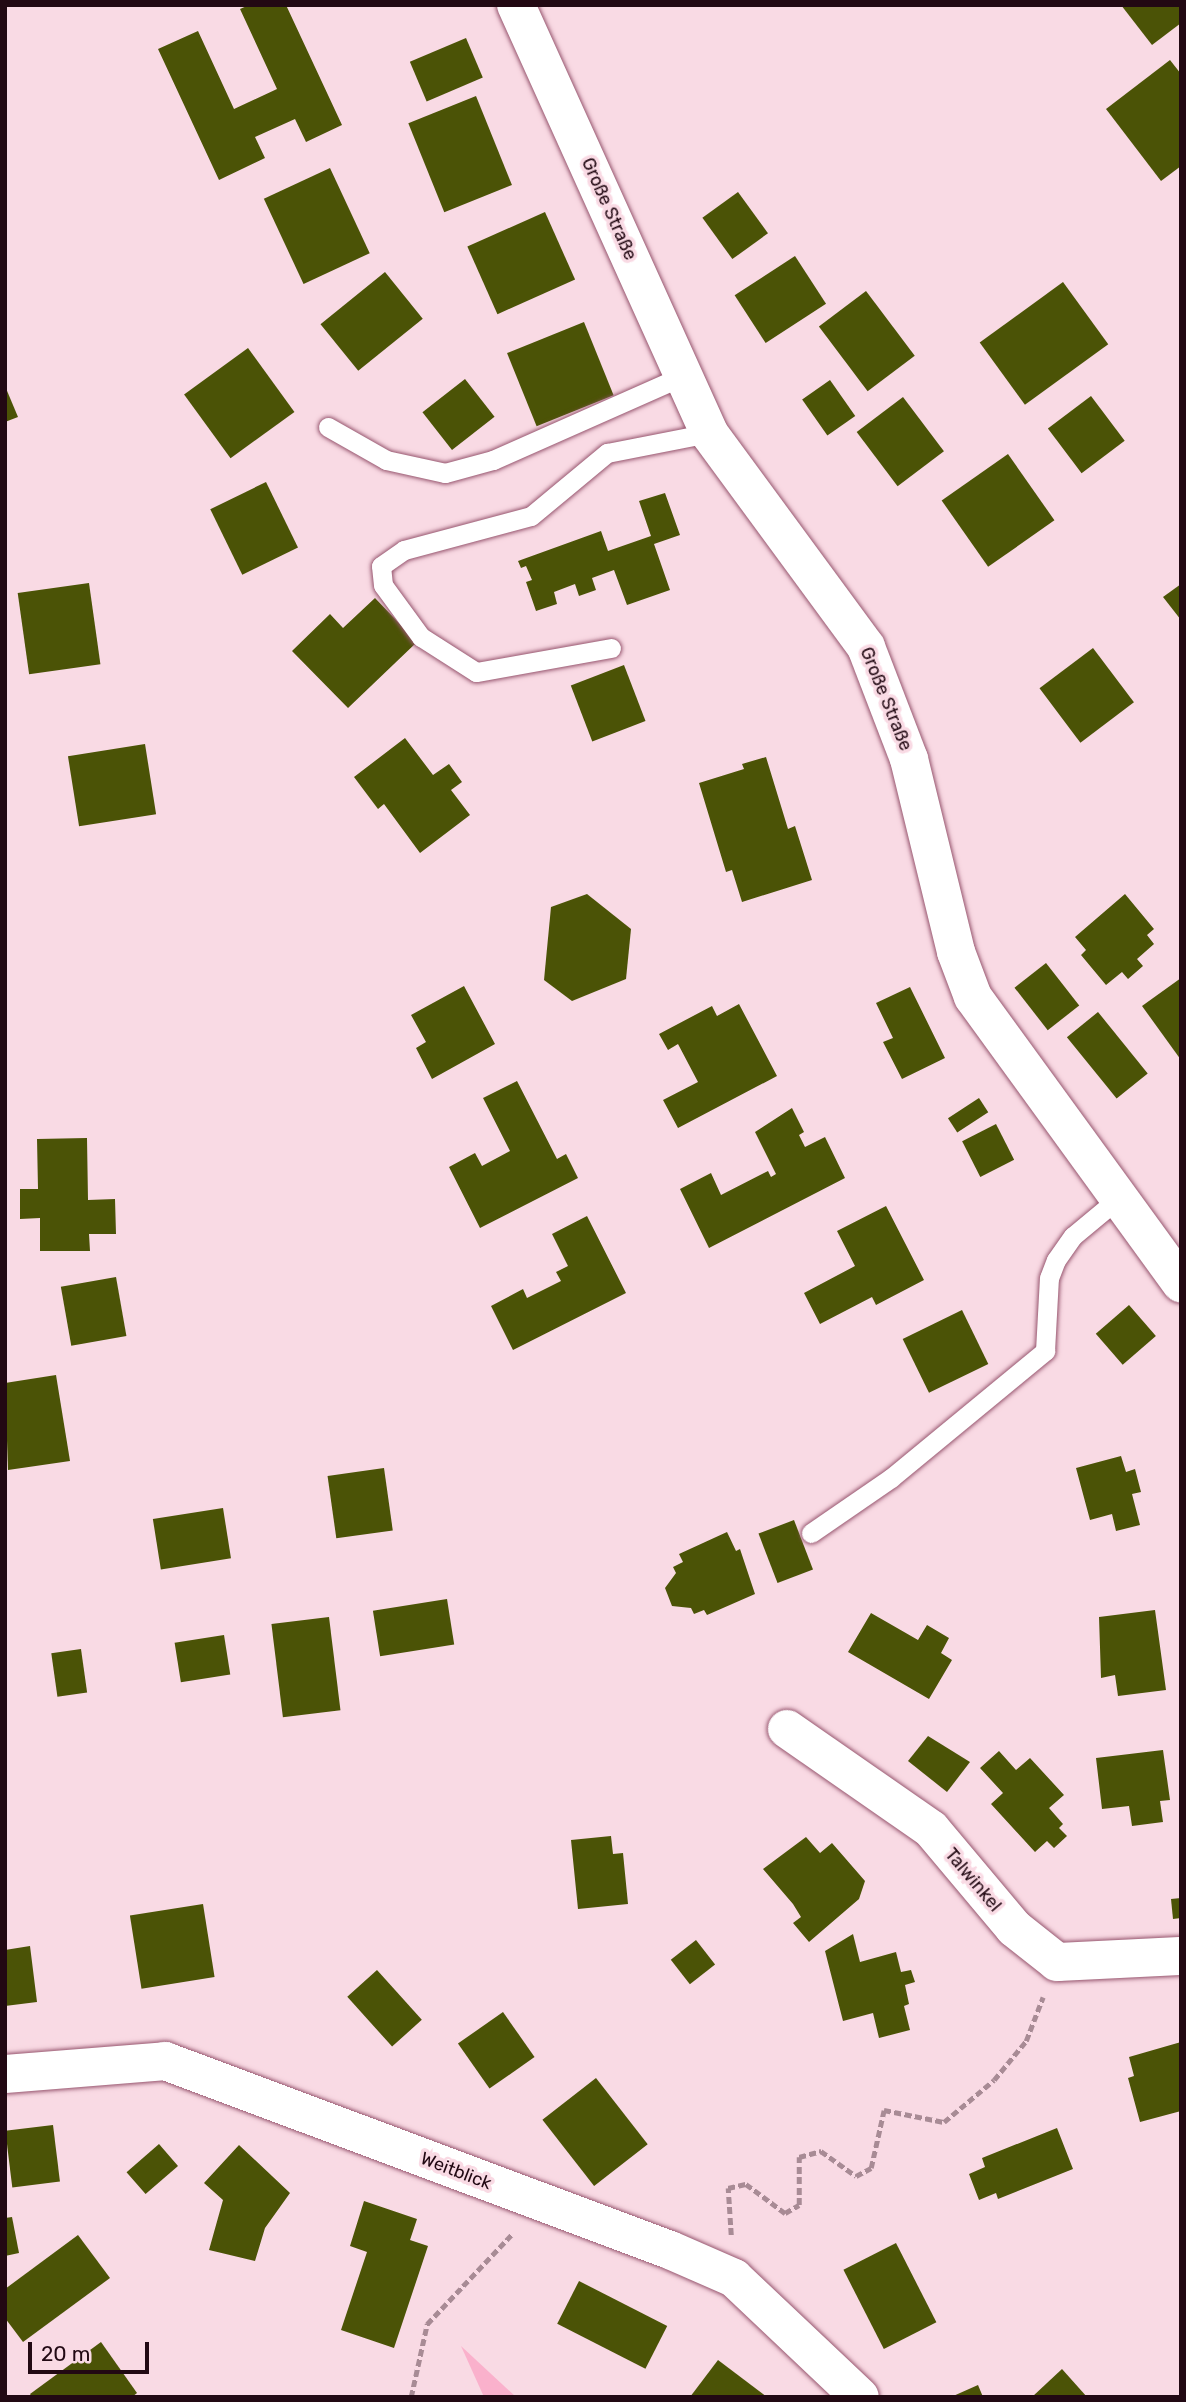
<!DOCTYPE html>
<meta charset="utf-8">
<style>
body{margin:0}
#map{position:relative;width:1186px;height:2402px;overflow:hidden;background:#f9dae4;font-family:Rubik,sans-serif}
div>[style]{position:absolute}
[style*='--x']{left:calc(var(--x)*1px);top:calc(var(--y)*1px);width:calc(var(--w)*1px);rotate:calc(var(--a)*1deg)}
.green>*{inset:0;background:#fab1cc}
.building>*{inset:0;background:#4b5306;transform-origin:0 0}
.path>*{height:4.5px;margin-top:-2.25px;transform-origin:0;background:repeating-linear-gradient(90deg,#a88b95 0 7px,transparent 0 10.5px)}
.roads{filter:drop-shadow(0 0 2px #97566f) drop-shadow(0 0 2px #97566f)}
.service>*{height:19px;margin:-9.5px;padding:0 9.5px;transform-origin:9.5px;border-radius:9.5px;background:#fff}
.minor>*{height:38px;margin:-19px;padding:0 19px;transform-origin:19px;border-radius:19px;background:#fff}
span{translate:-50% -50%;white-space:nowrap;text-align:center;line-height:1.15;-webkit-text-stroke:7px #f9dae4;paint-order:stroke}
.street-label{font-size:18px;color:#220913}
.frame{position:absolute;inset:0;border:7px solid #220913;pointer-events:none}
.scale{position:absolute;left:28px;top:2342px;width:121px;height:32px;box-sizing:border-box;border:4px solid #220913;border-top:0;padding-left:9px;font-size:21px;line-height:24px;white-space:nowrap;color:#220913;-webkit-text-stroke:5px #f9dae4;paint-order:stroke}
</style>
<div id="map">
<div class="green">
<i style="clip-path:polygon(461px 2346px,516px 2397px,484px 2397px)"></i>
</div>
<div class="building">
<i style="clip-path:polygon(249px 5px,286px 5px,342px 125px,306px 142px,295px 119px,255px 137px,265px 158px,219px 180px,158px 49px,198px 31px,234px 109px,277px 89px,240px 9px)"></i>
<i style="clip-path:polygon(1121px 5px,1181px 5px,1181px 23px,1152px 45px)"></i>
<i style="left:466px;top:38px;width:43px;height:61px;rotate:67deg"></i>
<i style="clip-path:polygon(1170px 60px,1181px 74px,1181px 166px,1161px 181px,1106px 109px)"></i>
<i style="left:476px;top:96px;width:96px;height:73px;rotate:68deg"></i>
<i style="left:330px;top:168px;width:94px;height:73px;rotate:65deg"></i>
<i style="left:738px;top:192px;width:51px;height:44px;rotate:54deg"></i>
<i style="left:545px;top:212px;width:74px;height:85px;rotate:66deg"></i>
<i style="left:795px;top:256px;width:57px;height:72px;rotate:57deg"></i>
<i style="left:385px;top:272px;width:60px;height:83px;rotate:51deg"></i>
<i style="left:1063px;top:282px;width:77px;height:103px;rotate:54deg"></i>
<i style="left:866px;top:291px;width:81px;height:59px;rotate:53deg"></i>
<i style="left:584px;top:322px;width:79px;height:83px;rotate:68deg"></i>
<i style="left:248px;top:348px;width:79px;height:79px;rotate:54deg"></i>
<i style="left:465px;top:379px;width:48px;height:54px;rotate:52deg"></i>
<i style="left:830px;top:380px;width:44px;height:34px;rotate:55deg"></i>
<i style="clip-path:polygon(5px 386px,18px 417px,5px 422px)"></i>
<i style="left:1091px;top:396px;width:56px;height:54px;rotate:53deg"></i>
<i style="left:903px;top:397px;width:68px;height:58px;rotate:53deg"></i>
<i style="left:1008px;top:454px;width:81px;height:81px;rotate:55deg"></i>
<i style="left:266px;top:482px;width:73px;height:62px;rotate:64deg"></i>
<i style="clip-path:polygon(665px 493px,680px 535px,654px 544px,670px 590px,627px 605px,614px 570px,592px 578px,596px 590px,579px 596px,575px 584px,554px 592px,557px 604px,536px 611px,526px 582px,532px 580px,526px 566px,521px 568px,518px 561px,601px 531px,608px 551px,651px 536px,639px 501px)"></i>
<i style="left:89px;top:583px;width:82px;height:72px;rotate:82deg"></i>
<i style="clip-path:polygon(1181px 584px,1181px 620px,1163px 597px)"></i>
<i style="clip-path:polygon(375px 598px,417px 642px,348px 708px,292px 651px,330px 614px,343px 628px)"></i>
<i style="left:1093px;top:648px;width:68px;height:67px;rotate:53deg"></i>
<i style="left:624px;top:665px;width:60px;height:57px;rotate:69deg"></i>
<i style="clip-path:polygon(405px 738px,433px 775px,449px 764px,462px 782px,451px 790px,470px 815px,420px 853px,384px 804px,378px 809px,354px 777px)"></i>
<i style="left:145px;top:744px;width:71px;height:78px;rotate:81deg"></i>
<i style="clip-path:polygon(766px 757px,788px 829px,795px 826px,812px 880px,742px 902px,732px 870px,726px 872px,699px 783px,744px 769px,742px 764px)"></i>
<i style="clip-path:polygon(587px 894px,631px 929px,626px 979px,572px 1001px,544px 980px,551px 907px)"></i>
<i style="clip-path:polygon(1125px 894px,1154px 929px,1147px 935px,1154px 944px,1137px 959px,1143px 966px,1128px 979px,1122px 972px,1106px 985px,1081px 955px,1086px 950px,1075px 937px)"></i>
<i style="left:1046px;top:963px;width:54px;height:40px;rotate:52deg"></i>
<i style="clip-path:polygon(1181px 978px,1181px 1060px,1142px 1006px)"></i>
<i style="clip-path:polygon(464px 986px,495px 1044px,432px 1079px,416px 1048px,426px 1042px,411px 1015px)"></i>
<i style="clip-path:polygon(910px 987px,945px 1058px,902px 1079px,883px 1042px,893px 1038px,876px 1003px)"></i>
<i style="clip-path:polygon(739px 1004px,777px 1076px,678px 1128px,663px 1100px,698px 1082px,678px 1044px,668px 1050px,659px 1034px,712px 1006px,717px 1016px)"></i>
<i style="left:1098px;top:1012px;width:79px;height:40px;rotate:51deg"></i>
<i style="clip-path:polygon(517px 1081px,557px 1159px,566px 1154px,578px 1178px,480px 1228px,449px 1167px,475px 1153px,482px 1166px,510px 1151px,483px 1098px)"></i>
<i style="left:979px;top:1098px;width:17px;height:37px;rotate:57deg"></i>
<i style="clip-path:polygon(792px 1108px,804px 1132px,799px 1135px,805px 1147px,825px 1137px,845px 1178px,709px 1248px,680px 1189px,711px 1173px,721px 1195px,768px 1171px,771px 1177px,776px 1174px,755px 1132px)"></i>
<i style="left:996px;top:1124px;width:40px;height:38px;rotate:63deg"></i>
<i style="clip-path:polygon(87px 1138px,88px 1200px,115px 1199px,116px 1234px,89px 1234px,90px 1251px,40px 1251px,40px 1218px,20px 1219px,20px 1189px,38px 1189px,37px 1139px)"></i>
<i style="clip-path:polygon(886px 1206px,924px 1280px,876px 1305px,872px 1297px,820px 1324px,804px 1293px,855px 1266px,837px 1231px)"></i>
<i style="clip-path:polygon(587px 1216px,626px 1293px,513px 1350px,491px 1306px,523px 1289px,527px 1298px,561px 1281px,556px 1272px,568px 1266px,552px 1234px)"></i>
<i style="left:116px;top:1277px;width:60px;height:56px;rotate:80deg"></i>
<i style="left:1129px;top:1305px;width:41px;height:44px;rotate:49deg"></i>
<i style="left:962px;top:1310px;width:60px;height:66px;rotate:64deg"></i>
<i style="clip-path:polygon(56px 1375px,70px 1461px,8px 1470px,5px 1383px)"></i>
<i style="clip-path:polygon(1121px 1456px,1126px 1472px,1135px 1469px,1141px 1492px,1132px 1494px,1140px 1525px,1116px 1531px,1112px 1514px,1090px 1520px,1076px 1468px)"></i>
<i style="left:384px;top:1468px;width:63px;height:57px;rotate:82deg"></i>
<i style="left:223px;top:1508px;width:51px;height:71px;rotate:81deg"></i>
<i style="left:794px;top:1520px;width:53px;height:38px;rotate:69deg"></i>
<i style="clip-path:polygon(727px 1532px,736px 1551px,740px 1549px,755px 1594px,707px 1615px,704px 1610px,694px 1614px,691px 1608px,672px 1606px,665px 1588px,676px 1573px,673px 1567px,683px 1562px,679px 1554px)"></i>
<i style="left:447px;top:1599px;width:46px;height:75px;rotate:81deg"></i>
<i style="clip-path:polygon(1155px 1610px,1166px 1690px,1118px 1696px,1115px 1675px,1101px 1678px,1099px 1617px)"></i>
<i style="clip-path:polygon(871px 1613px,918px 1640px,927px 1625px,949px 1638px,941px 1653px,952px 1660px,929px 1699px,848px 1652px)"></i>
<i style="left:329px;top:1617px;width:94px;height:58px;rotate:83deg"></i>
<i style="left:224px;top:1635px;width:40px;height:50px;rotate:81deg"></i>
<i style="left:81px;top:1649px;width:44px;height:30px;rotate:82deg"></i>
<i style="clip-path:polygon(928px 1736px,970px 1762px,947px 1792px,908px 1761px)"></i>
<i style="clip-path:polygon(1163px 1750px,1170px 1800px,1160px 1801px,1163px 1822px,1132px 1826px,1129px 1806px,1102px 1809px,1096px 1758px)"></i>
<i style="clip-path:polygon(999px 1751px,1016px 1770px,1030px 1758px,1064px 1795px,1049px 1808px,1063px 1824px,1059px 1828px,1067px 1836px,1054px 1848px,1047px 1841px,1035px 1852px,991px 1804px,1003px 1793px,980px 1768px)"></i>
<i style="clip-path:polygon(611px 1836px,613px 1854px,623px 1853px,628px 1904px,578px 1909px,571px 1840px)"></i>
<i style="clip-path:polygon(806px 1837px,820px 1853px,832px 1843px,865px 1881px,859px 1899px,809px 1942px,793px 1923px,801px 1917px,793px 1904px,763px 1869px)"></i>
<i style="clip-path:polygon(1181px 1898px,1181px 1918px,1173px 1919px,1171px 1899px)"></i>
<i style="left:203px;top:1904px;width:74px;height:74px;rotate:81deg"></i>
<i style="clip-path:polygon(853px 1934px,860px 1962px,896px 1952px,901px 1972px,911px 1970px,915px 1982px,905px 1985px,909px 2004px,904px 2006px,910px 2030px,879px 2038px,873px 2013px,843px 2021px,825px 1951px)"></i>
<i style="left:696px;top:1940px;width:31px;height:32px;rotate:52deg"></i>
<i style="clip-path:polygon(30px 1946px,37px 2002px,5px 2006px,5px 1950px)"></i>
<i style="left:377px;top:1970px;width:67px;height:40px;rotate:48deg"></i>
<i style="left:503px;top:2012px;width:55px;height:55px;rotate:55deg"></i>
<i style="clip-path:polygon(1181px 2042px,1181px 2111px,1140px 2122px,1128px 2078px,1134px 2076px,1129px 2057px)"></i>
<i style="left:596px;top:2078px;width:84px;height:68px;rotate:52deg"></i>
<i style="left:53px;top:2125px;width:57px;height:48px;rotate:83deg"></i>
<i style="clip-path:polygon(1057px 2128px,1073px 2169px,998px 2199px,996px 2193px,979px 2200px,969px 2174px,985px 2167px,982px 2158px)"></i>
<i style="left:159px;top:2144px;width:29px;height:43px;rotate:49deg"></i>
<i style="clip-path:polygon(239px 2145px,290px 2193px,265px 2228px,255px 2261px,209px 2250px,223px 2200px,204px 2183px)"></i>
<i style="clip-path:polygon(364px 2201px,417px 2219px,410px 2240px,428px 2246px,394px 2348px,341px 2330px,367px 2252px,350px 2246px)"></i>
<i style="clip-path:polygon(12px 2217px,19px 2253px,5px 2256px,5px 2218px)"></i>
<i style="clip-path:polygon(78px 2235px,110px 2278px,23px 2342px,5px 2318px,5px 2289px)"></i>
<i style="left:896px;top:2243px;width:89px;height:59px;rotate:63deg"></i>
<i style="left:579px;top:2281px;width:99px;height:48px;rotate:27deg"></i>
<i style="clip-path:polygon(101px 2342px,137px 2393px,132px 2397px,32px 2397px,30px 2394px)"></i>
<i style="clip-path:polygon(718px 2360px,767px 2397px,690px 2397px)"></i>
<i style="clip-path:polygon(1062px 2369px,1087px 2397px,1032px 2397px)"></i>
<i style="clip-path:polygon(978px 2385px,983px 2397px,951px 2397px)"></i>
</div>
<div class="path">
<i style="--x:731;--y:2235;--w:47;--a:-93.7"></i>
<i style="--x:728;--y:2188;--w:18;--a:-13"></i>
<i style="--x:746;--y:2184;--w:49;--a:36.6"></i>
<i style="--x:785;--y:2213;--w:16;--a:-30"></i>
<i style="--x:799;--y:2205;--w:48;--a:-90"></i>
<i style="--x:799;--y:2157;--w:23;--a:-15"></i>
<i style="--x:821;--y:2151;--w:43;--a:35.5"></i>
<i style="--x:856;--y:2176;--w:17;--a:-28"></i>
<i style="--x:871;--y:2168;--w:59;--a:-77.4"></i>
<i style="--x:884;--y:2110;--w:61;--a:11.3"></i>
<i style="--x:944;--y:2122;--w:65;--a:-40"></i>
<i style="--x:994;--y:2080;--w:50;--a:-50.6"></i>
<i style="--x:1026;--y:2041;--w:47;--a:-68.9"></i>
<i style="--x:411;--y:2397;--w:75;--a:-77.6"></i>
<i style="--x:427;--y:2324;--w:124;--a:-46.6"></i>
</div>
<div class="roads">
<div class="service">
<i style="--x:328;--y:427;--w:67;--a:29.6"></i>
<i style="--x:386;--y:460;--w:60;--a:12.4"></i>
<i style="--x:445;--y:473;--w:50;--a:-15.2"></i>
<i style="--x:493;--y:460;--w:208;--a:-23.9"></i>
<i style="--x:611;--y:648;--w:137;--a:169.9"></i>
<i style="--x:476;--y:672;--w:65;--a:-147.5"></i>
<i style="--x:421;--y:637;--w:64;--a:-126.2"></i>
<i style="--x:383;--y:585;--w:19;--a:-96"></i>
<i style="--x:381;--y:566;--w:28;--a:-35"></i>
<i style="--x:404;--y:550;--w:131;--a:-15"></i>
<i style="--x:531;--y:516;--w:99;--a:-39.7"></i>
<i style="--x:607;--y:453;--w:104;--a:-11.1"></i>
<i style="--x:811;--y:1533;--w:97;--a:-34.5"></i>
<i style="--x:891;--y:1478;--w:200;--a:-39.5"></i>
<i style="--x:1045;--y:1351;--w:73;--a:-86.9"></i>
<i style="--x:1049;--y:1278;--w:19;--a:-69"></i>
<i style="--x:1056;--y:1260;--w:29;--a:-55"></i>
<i style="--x:1073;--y:1236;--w:61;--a:-39.7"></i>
</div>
<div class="minor">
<i style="--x:516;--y:5;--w:470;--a:65.7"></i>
<i style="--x:709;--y:433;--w:265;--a:53.7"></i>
<i style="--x:866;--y:647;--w:120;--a:69"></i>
<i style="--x:909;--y:759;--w:199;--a:76.3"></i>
<i style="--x:956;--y:952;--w:48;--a:69.3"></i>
<i style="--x:973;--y:997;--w:354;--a:54"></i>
<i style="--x:787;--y:1729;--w:175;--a:34.8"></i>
<i style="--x:931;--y:1829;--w:129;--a:50"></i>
<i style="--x:1014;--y:1928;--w:55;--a:38.3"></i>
<i style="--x:1057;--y:1962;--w:124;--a:-2.8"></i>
<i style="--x:5;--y:2074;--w:161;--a:-4.6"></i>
<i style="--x:165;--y:2061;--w:539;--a:20.52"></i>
<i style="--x:670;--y:2250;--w:70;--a:23.6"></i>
<i style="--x:734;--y:2278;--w:173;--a:43.4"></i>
</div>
</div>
<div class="street-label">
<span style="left:609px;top:209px;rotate:66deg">Große Straße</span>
<span style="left:886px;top:699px;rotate:68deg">Große Straße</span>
<span style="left:973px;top:1880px;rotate:50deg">Talwinkel</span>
<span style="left:456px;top:2171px;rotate:21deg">Weitblick</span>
</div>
<div class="frame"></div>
<div class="scale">20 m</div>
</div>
